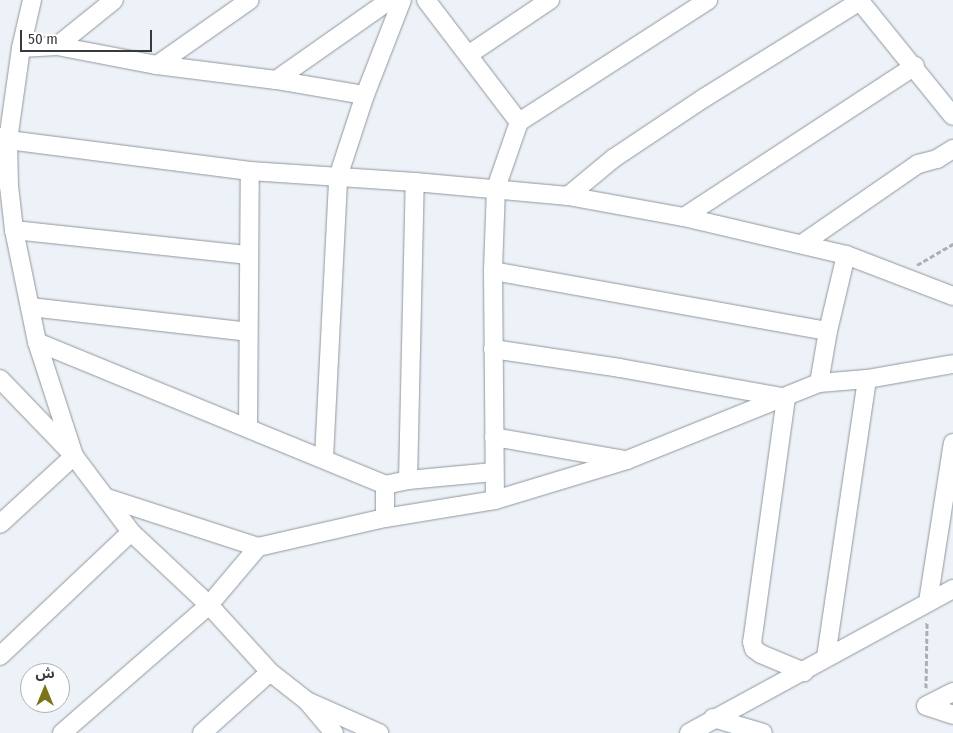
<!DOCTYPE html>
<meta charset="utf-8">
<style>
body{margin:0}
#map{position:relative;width:953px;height:733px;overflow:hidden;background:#ecf2f8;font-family:"Fira Sans Condensed","Noto Sans Arabic",sans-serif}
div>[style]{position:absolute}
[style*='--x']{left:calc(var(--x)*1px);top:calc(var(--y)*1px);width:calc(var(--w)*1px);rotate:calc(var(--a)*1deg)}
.path>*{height:3px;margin-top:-1.5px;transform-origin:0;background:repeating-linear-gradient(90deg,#aaafb3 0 5px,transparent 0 7.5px)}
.roads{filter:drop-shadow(0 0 1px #90969b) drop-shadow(0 0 1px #90969b)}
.minor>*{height:18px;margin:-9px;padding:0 9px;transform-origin:9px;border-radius:9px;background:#fff}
span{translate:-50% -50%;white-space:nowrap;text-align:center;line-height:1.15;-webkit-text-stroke:4px #fff;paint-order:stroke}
.north{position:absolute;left:20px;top:663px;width:50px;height:50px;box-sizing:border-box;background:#fff;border:1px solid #afb0b1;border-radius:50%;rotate:0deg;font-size:14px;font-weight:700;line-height:20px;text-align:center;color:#373a3c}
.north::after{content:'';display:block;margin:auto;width:18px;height:22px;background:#7a7519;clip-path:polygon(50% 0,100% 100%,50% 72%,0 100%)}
.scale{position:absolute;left:20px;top:30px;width:132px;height:22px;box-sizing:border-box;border:2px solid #373a3c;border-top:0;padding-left:6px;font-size:15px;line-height:18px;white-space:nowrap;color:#373a3c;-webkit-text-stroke:4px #fff;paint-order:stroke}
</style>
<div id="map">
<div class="path">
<i style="--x:917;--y:265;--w:42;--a:-30.3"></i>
<i style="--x:926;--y:688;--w:66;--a:-89.1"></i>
</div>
<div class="roads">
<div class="minor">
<i style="--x:32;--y:0;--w:49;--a:102.9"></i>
<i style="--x:21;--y:48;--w:93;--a:98"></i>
<i style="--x:8;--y:140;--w:46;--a:88.8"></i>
<i style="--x:9;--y:186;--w:44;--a:83.5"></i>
<i style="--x:14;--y:230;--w:114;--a:78.4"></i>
<i style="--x:37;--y:342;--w:120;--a:72"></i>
<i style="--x:74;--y:456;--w:95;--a:53.1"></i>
<i style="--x:131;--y:532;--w:107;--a:43.1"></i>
<i style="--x:209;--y:605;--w:91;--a:47.7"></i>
<i style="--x:270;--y:672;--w:47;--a:38.1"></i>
<i style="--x:307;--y:701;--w:42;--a:49.8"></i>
<i style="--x:426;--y:0;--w:153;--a:52.7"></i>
<i style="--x:519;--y:122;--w:225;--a:-32.8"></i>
<i style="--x:859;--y:0;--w:149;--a:51"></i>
<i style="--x:57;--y:46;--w:102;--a:10.8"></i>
<i style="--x:157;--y:65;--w:120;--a:7.2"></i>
<i style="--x:276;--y:80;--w:90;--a:9.6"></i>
<i style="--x:21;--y:48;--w:36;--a:-3"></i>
<i style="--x:57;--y:46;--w:73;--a:-38.9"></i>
<i style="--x:468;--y:55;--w:99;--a:-33.9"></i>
<i style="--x:157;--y:65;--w:113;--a:-35"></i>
<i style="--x:276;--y:80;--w:139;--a:-35.1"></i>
<i style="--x:519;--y:122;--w:70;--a:109.2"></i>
<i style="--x:496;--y:188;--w:83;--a:92.1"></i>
<i style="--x:493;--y:271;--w:229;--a:89.5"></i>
<i style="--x:495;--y:500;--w:138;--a:-16.9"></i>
<i style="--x:627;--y:460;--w:207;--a:-21.9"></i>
<i style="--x:819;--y:383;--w:48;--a:-4.8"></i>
<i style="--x:867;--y:379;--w:87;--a:-9.9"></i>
<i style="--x:0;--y:137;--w:9;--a:21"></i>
<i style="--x:8;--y:140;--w:244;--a:7.3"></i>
<i style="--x:250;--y:171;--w:165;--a:3.8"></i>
<i style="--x:415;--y:182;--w:154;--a:5.2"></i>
<i style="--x:568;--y:196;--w:118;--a:10.3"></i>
<i style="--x:684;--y:217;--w:166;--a:13.2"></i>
<i style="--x:846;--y:255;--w:115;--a:21"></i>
<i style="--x:568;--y:196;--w:60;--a:-39.6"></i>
<i style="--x:614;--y:158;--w:108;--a:-33.7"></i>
<i style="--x:704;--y:98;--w:184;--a:-31.9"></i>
<i style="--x:684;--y:217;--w:276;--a:-33.2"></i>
<i style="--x:14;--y:230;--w:236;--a:6.1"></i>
<i style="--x:802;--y:244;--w:141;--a:-34.6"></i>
<i style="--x:918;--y:164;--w:20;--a:-15"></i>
<i style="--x:937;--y:159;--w:19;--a:-32"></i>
<i style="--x:493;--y:271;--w:340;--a:10.2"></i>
<i style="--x:828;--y:331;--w:78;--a:-76.7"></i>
<i style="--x:30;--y:307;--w:219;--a:6.5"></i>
<i style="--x:37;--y:342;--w:376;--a:22.3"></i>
<i style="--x:385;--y:485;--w:24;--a:-12"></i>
<i style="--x:408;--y:480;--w:86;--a:-5.3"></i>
<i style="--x:493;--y:349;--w:128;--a:8.5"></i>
<i style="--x:620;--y:368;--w:169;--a:10.2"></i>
<i style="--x:786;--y:398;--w:246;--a:97.9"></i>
<i style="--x:752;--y:642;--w:7;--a:74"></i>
<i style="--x:754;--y:649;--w:9;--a:36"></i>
<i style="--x:761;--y:654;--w:47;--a:22.7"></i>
<i style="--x:0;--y:379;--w:107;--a:46.1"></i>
<i style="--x:74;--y:456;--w:100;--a:137.4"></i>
<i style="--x:819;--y:383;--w:53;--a:-80.2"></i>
<i style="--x:248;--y:428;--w:257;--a:-89.6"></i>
<i style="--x:494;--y:437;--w:132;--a:10"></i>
<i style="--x:324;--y:458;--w:281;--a:-87.1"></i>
<i style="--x:338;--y:177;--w:86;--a:-71.8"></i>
<i style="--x:365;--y:95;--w:102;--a:-68.7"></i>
<i style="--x:408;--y:480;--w:298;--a:-88.7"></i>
<i style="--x:107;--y:498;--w:159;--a:18"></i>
<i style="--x:385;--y:518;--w:33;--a:-90"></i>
<i style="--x:928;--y:602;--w:161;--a:-81.1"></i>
<i style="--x:0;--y:656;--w:180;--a:-43.4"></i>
<i style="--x:826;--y:657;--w:281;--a:-81.6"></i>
<i style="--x:953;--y:692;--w:30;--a:153"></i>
<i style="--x:926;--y:706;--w:28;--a:18"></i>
<i style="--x:309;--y:702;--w:77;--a:23.9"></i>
<i style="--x:713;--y:718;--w:52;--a:16.7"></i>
<i style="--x:62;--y:733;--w:195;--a:-41"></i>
<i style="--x:209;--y:605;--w:76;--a:-49.8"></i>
<i style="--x:258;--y:547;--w:130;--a:-12.9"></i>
<i style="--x:385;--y:518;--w:111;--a:-9.3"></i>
<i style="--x:202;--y:733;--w:91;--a:-41.9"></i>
<i style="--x:689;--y:733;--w:301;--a:-28.6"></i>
</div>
</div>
<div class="north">ش</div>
<div class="scale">50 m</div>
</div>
